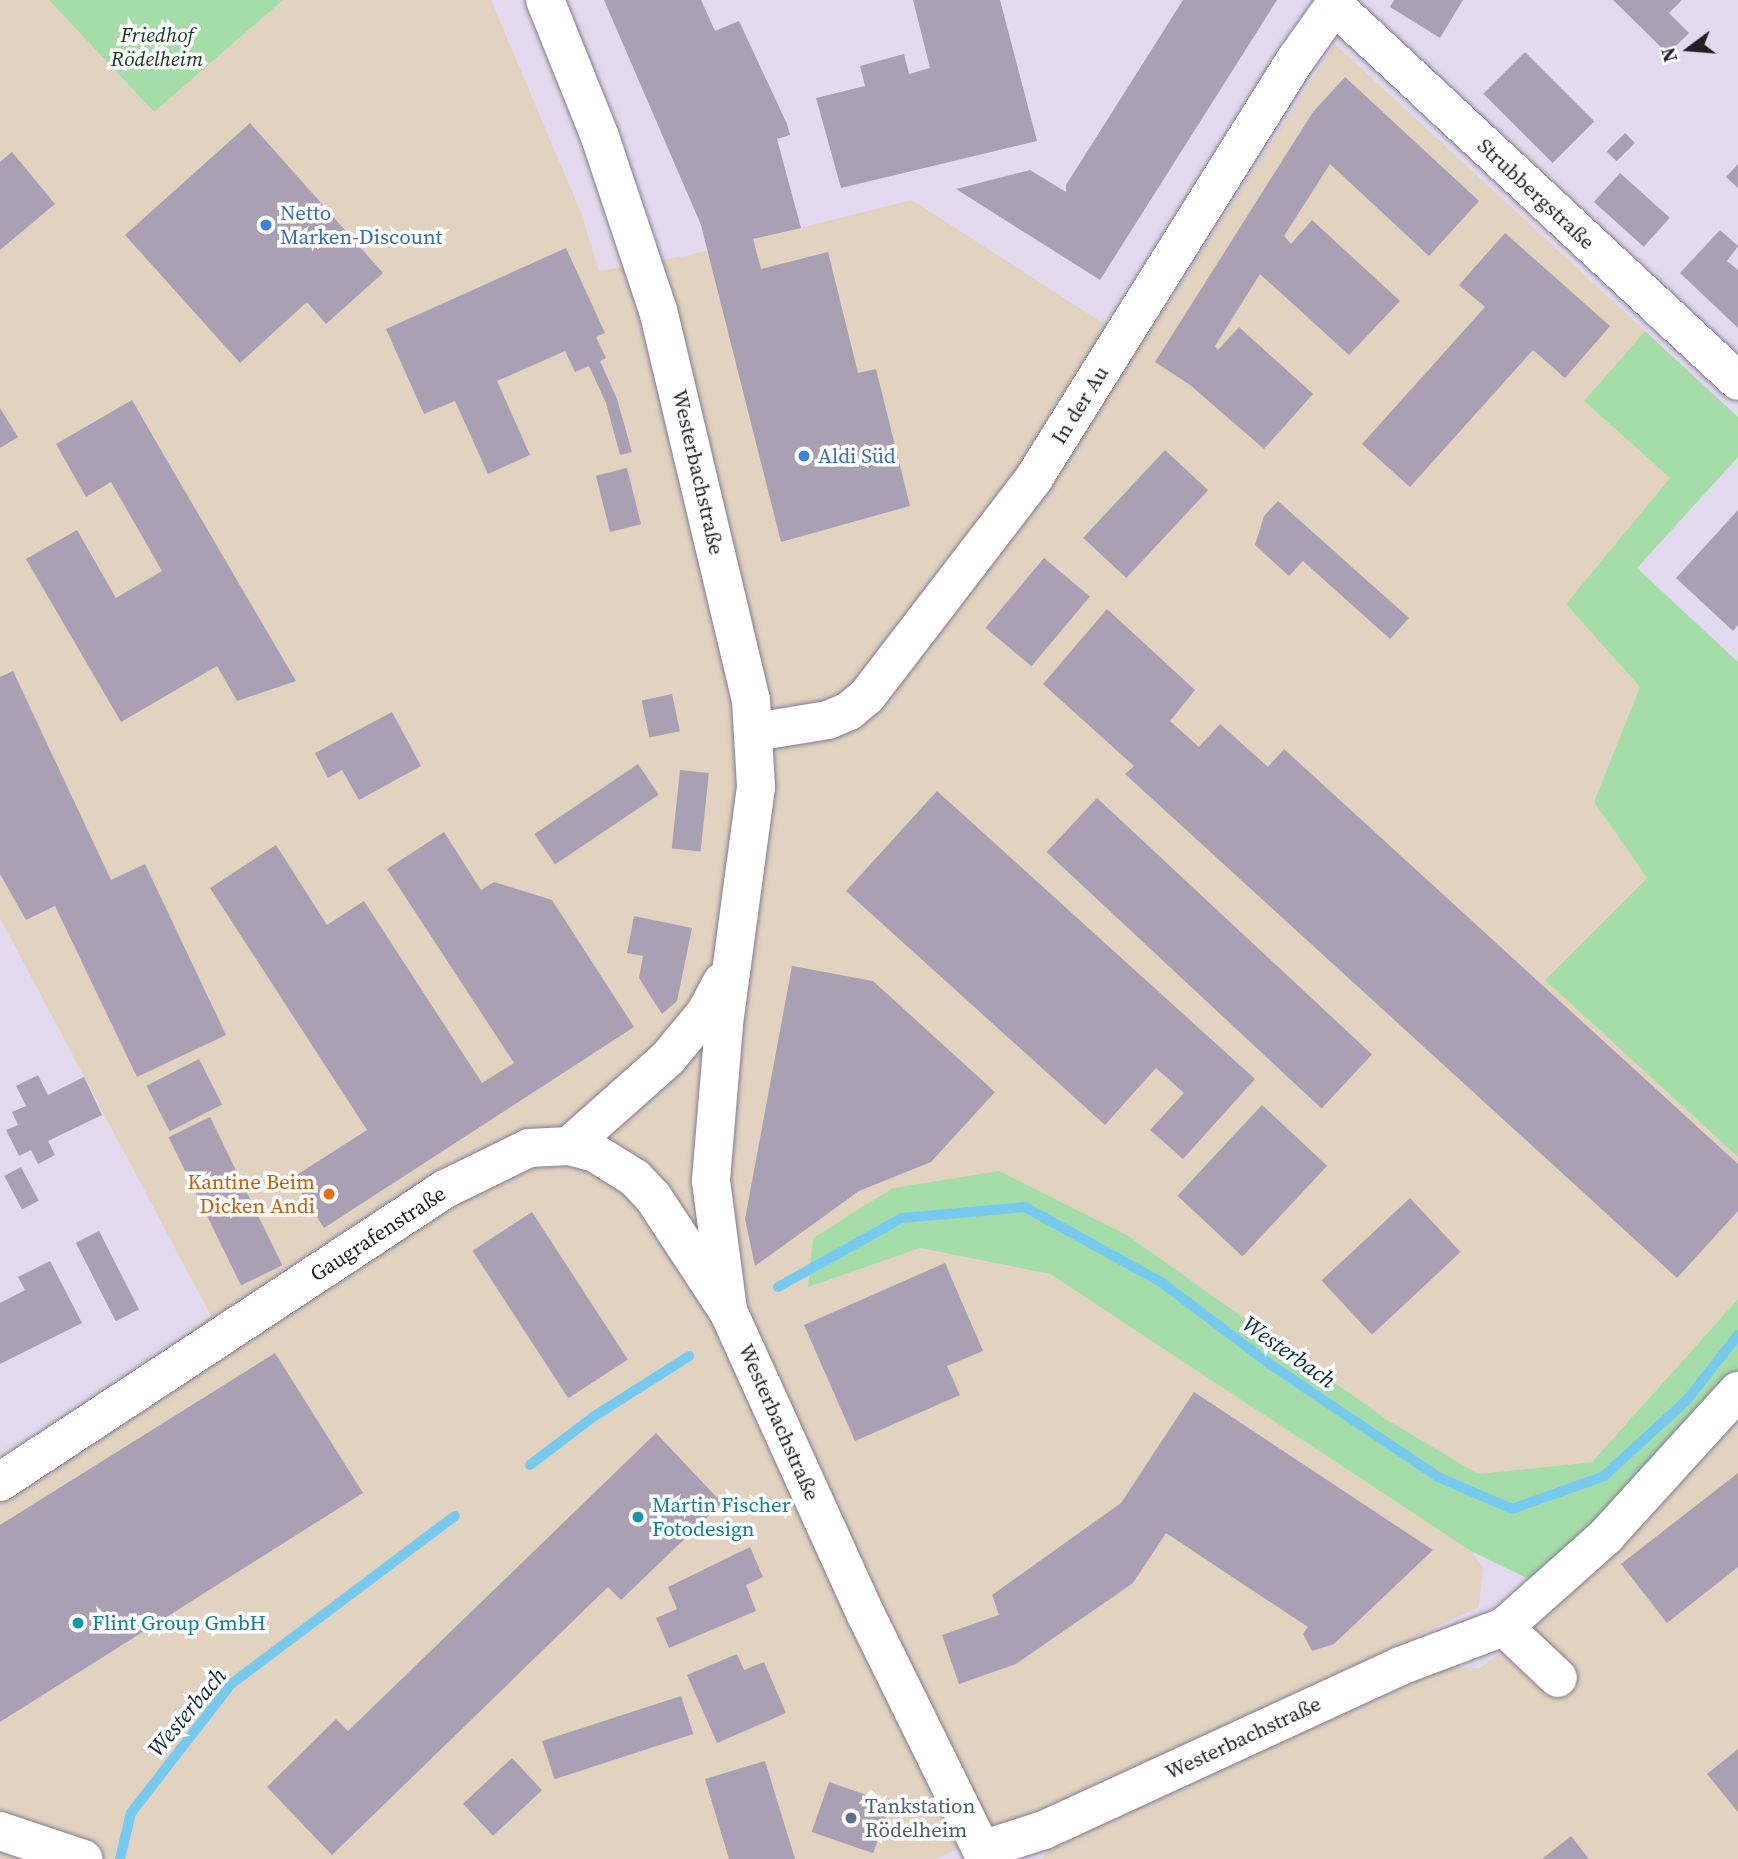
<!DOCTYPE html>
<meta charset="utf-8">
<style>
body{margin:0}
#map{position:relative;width:1738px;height:1859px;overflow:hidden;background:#e3daef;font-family:"Source Serif 4",serif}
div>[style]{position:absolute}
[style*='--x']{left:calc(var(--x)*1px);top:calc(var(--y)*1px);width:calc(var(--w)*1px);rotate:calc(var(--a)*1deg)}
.industrial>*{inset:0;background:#e1d3c0}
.green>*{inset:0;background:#a5dda8}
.stream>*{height:10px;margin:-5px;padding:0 5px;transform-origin:5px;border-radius:5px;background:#77caef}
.building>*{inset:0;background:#a9a0b4;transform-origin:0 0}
.roads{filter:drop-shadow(0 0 2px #847c8e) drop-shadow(0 0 2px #847c8e)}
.minor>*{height:38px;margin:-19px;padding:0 19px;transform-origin:19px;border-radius:19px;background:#fff}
.major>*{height:38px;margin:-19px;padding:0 19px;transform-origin:19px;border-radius:19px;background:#fff}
.dots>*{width:19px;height:19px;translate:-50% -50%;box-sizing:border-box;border:4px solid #fff;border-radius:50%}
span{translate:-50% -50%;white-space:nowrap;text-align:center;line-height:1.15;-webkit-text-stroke:7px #fff;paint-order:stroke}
.park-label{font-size:21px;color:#103915;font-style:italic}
.street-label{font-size:21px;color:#211e25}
.shop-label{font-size:21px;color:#366cbe}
.left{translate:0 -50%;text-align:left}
.food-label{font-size:21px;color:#c56008}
.right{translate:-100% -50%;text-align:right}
.culture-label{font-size:21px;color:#0d838f}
.service-label{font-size:21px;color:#4e5e75}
.water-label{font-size:23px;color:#062e3e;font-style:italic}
.north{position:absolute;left:1654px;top:14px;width:70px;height:70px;-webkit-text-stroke:5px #fff;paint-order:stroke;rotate:254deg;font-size:19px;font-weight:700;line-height:28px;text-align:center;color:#211e25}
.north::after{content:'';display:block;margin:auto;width:24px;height:32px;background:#211e25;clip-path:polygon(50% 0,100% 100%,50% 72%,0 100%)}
</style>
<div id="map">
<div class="industrial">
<i style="clip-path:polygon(0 0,49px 0,154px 112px,283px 0,491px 0,581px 213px,599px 271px,685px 256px,912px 200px,1140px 347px,1335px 44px,1645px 331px,1584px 401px,1670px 478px,1567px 604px,1640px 687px,1594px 802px,1647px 878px,1545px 980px,1738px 1157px,1738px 1299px,1592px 1462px,1478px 1474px,1386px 1419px,1127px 1235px,999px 1172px,893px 1188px,808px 1287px,920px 1248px,1050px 1274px,1471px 1551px,1483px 1567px,1479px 1607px,1037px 1816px,935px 1859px,0 1859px,0 1488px,211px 1316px,0 918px)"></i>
<i style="clip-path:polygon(1738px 1402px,1738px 1859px,1042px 1859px,1048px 1847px,1440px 1668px,1480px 1668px,1537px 1626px)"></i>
</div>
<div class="green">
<i style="clip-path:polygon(49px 0,283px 0,154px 112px)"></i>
<i style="clip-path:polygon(1645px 331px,1738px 417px,1738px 457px,1637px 568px,1738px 662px,1738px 1157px,1545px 980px,1647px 878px,1594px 802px,1640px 687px,1566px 604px,1670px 478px,1584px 401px)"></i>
<i style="clip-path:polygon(999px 1171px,1127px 1235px,1386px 1419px,1478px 1474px,1592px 1462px,1738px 1299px,1738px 1402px,1541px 1585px,1471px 1551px,1050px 1274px,920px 1248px,808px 1287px,813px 1238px,893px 1188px)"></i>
</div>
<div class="stream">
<i style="--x:778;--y:1287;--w:142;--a:-29.1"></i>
<i style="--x:902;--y:1218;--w:123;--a:-5.1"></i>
<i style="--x:1025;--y:1207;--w:155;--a:28.9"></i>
<i style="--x:1161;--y:1282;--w:138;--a:37"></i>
<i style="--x:1271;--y:1365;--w:201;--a:33.8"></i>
<i style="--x:1438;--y:1477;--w:81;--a:23.4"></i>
<i style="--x:1512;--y:1509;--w:98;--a:-19.7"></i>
<i style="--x:1604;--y:1476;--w:113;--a:-42.5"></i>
<i style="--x:1687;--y:1400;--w:83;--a:-51.9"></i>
<i style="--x:530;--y:1465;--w:79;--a:-37.3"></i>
<i style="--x:593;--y:1417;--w:114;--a:-32.4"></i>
<i style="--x:120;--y:1859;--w:47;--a:-76.6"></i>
<i style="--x:131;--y:1813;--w:163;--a:-52.2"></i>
<i style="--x:231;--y:1684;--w:280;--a:-36.9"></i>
</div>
<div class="building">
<i style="clip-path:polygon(604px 0,701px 0,715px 31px,739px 21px,787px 124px,790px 135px,777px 139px,801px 228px,753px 239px,761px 269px,828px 252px,858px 373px,876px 369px,910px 506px,781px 542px,701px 225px)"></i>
<i style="clip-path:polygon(913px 0,1000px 0,1037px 141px,841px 188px,816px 98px,865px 86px,860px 66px,904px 54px,909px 74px,930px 68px)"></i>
<i style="clip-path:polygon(1183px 0,1277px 0,1100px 280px,956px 189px,1030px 170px,1066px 192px,1066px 185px)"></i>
<i style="clip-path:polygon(1394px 0,1463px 0,1440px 38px,1390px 7px)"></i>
<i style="clip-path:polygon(1613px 0,1682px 0,1669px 13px,1689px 33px,1668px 54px)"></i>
<i style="left:1525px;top:52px;width:98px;height:59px;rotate:45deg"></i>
<i style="clip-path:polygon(1345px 77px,1479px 201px,1429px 256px,1330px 164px,1284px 236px,1291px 244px,1312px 220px,1400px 301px,1349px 355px,1260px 274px,1215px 346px,1218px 350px,1239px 327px,1313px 394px,1264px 449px,1190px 385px,1155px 362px,1313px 112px)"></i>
<i style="clip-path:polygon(250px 123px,383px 273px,326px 324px,307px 302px,240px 363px,125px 235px)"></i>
<i style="left:1625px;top:133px;width:14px;height:26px;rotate:45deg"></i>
<i style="clip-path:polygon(12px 152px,55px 204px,0 250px,0 162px)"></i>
<i style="clip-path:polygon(1738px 164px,1738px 188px,1726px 177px)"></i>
<i style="left:1620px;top:173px;width:67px;height:39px;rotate:42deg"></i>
<i style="clip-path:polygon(1720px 230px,1738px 246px,1727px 261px,1738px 270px,1738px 328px,1680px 273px)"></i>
<i style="clip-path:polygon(1505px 233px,1610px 326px,1565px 378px,1533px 350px,1410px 487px,1362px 444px,1485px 307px,1459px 285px)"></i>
<i style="clip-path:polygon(566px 248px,605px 333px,596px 337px,606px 358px,600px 361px,617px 399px,632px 452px,620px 455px,606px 403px,589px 366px,575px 372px,565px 351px,497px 381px,530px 455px,488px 474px,455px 401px,424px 414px,386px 329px)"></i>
<i style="clip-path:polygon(132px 400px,162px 452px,296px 681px,237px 701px,217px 666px,121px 722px,26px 559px,77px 530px,116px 598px,162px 571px,111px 482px,86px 497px,56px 444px)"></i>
<i style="clip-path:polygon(0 408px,18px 437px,0 448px)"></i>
<i style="left:1165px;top:450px;width:59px;height:120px;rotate:43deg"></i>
<i style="left:627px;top:468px;width:58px;height:32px;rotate:76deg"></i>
<i style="clip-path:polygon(1278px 501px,1409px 618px,1390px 639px,1303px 561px,1289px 576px,1255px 545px,1264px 516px)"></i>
<i style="clip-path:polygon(1738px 510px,1738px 625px,1733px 631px,1676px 578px)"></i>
<i style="left:1044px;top:558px;width:60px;height:91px;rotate:40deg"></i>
<i style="clip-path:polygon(1107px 609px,1195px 690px,1170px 721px,1199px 747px,1220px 724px,1268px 767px,1284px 749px,1738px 1164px,1738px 1211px,1677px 1278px,1125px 774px,1134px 766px,1043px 684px)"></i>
<i style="clip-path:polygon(13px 671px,111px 880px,145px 864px,226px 1035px,137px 1077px,55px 906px,26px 920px,0 874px,0 677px)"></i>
<i style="left:672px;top:694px;width:38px;height:31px;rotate:78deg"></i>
<i style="clip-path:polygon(392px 712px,421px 766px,359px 800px,342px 770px,328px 778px,315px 753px)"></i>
<i style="left:638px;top:764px;width:37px;height:125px;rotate:56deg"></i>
<i style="left:680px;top:770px;width:29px;height:79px;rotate:6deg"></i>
<i style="clip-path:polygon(937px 791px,1255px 1079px,1183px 1159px,1150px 1130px,1184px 1093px,1156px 1068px,1105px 1125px,846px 891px)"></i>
<i style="left:1097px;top:798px;width:376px;height:74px;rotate:43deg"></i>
<i style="clip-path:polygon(444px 832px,481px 890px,494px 882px,552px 900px,634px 1027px,324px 1228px,292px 1178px,367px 1130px,210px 888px,276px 845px,327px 925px,364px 901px,482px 1083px,514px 1063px,387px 869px)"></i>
<i style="clip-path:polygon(634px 916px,692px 928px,677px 1001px,662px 1014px,639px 978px,643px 956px,627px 953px)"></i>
<i style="clip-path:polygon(792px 966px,873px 981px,995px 1092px,931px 1162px,859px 1191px,755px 1266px,745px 1219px)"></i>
<i style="left:199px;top:1059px;width:51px;height:59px;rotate:63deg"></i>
<i style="clip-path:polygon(38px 1075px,48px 1095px,84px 1077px,102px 1115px,48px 1141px,55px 1155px,38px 1164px,31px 1150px,19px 1156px,6px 1130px,18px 1125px,12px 1112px,26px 1106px,16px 1086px)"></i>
<i style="left:1262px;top:1105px;width:89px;height:124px;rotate:43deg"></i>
<i style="left:210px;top:1117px;width:165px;height:46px;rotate:64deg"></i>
<i style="left:21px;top:1167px;width:38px;height:19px;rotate:62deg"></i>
<i style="left:1410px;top:1198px;width:74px;height:121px;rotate:47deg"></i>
<i style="left:532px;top:1212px;width:176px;height:71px;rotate:57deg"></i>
<i style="left:99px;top:1231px;width:88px;height:26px;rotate:63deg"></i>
<i style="clip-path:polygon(50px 1261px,82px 1323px,0 1364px,0 1303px,25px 1290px,18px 1277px)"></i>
<i style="clip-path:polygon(945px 1263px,983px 1351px,947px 1366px,960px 1395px,855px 1441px,804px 1325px)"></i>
<i style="clip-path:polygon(275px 1353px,363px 1493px,0 1722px,0 1525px)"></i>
<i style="clip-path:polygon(1194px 1392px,1433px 1550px,1334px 1644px,1312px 1651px,1303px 1634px,1308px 1627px,1166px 1533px,1133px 1583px,1016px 1664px,959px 1684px,942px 1635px,999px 1615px,992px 1595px,1121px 1503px)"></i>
<i style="clip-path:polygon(656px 1433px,722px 1503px,621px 1600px,608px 1587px,332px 1855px,267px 1787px,336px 1719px,348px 1731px)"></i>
<i style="clip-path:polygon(1738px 1473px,1738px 1567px,1667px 1623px,1621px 1564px)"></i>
<i style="clip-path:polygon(750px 1547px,763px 1577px,746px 1585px,756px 1611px,669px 1648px,656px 1618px,677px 1609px,668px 1587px)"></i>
<i style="clip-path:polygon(737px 1654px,744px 1670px,764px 1662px,786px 1713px,717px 1743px,687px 1675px)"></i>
<i style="left:681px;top:1696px;width:40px;height:146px;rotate:72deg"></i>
<i style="clip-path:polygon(1738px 1749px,1738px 1812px,1707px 1774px)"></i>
<i style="left:512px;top:1758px;width:44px;height:67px;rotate:47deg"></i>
<i style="clip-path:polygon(765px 1761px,795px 1859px,729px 1859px,705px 1779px)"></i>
<i style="left:829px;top:1782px;width:65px;height:53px;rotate:19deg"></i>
<i style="clip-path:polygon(1571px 1836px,1589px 1859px,1542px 1859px)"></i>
</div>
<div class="roads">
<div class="minor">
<i style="--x:545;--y:0;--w:148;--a:68.1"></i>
<i style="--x:600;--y:137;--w:182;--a:71.5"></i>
<i style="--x:658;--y:310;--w:401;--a:76.6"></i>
<i style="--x:751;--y:700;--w:87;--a:86.7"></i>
<i style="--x:756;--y:787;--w:240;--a:97.7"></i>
<i style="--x:724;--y:1025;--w:157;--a:94.8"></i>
<i style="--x:711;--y:1181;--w:131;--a:82.5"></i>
<i style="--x:1335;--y:6;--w:550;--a:42.94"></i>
<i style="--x:755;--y:732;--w:74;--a:-9.3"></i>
<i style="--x:828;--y:720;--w:23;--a:-23"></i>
<i style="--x:849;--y:711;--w:23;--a:-40"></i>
<i style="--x:867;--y:696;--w:275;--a:-52.5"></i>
<i style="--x:1034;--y:478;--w:494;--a:-58"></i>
<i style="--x:1296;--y:59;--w:72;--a:-54.6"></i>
<i style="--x:569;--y:1146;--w:132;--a:-41.6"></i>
<i style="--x:668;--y:1058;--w:60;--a:-50.4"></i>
<i style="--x:706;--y:1012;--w:34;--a:-62"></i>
<i style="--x:1504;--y:1627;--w:74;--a:43.4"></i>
<i style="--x:982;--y:1850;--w:65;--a:-17.9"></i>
<i style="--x:1044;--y:1830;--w:392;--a:-24.7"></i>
<i style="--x:1400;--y:1666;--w:111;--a:-20.6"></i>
<i style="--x:1504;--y:1627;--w:137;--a:-41.7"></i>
<i style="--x:1606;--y:1536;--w:196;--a:-47.7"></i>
</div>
<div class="major">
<i style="--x:0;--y:1482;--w:533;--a:-33.36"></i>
<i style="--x:445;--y:1189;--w:93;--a:-26"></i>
<i style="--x:529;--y:1148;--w:40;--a:-2.9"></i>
<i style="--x:569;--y:1146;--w:27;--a:15"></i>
<i style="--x:595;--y:1153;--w:47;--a:32"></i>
<i style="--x:635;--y:1178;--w:26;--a:47"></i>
<i style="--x:653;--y:1197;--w:136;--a:56.7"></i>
<i style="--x:728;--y:1311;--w:334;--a:65.6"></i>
<i style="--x:866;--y:1615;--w:272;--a:63.8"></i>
<i style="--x:0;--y:1831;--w:88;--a:18.6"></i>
</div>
</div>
<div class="dots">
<i style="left:266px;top:225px;background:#3f7fe0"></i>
<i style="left:804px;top:456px;background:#3f7fe0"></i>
<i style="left:329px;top:1194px;background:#e8710a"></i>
<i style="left:638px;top:1517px;background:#0f9aa8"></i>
<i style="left:78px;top:1623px;background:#0f9aa8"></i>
<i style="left:851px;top:1818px;background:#5c6f8a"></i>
</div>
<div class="park-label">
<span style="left:157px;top:47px">Friedhof<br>Rödelheim</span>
</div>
<div class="street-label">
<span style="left:1536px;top:194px;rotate:43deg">Strubbergstraße</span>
<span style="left:1080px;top:405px;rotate:-58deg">In der Au</span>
<span style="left:698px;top:472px;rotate:77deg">Westerbachstraße</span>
<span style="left:378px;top:1234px;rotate:-33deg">Gaugrafenstraße</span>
<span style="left:779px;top:1422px;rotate:66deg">Westerbachstraße</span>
<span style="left:1243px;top:1738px;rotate:-25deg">Westerbachstraße</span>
</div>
<div class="shop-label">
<span class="left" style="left:280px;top:225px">Netto<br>Marken-Discount</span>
<span class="left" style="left:818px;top:456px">Aldi Süd</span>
</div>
<div class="food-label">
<span class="right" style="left:315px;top:1194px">Kantine Beim<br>Dicken Andi</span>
</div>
<div class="culture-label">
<span class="left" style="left:652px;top:1517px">Martin Fischer<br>Fotodesign</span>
<span class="left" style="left:92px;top:1623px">Flint Group GmbH</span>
</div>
<div class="service-label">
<span class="left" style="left:865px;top:1818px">Tankstation<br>Rödelheim</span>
</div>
<div class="water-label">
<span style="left:1289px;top:1352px;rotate:35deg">Westerbach</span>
<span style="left:187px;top:1712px;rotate:-50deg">Westerbach</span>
</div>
<div class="north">N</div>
</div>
